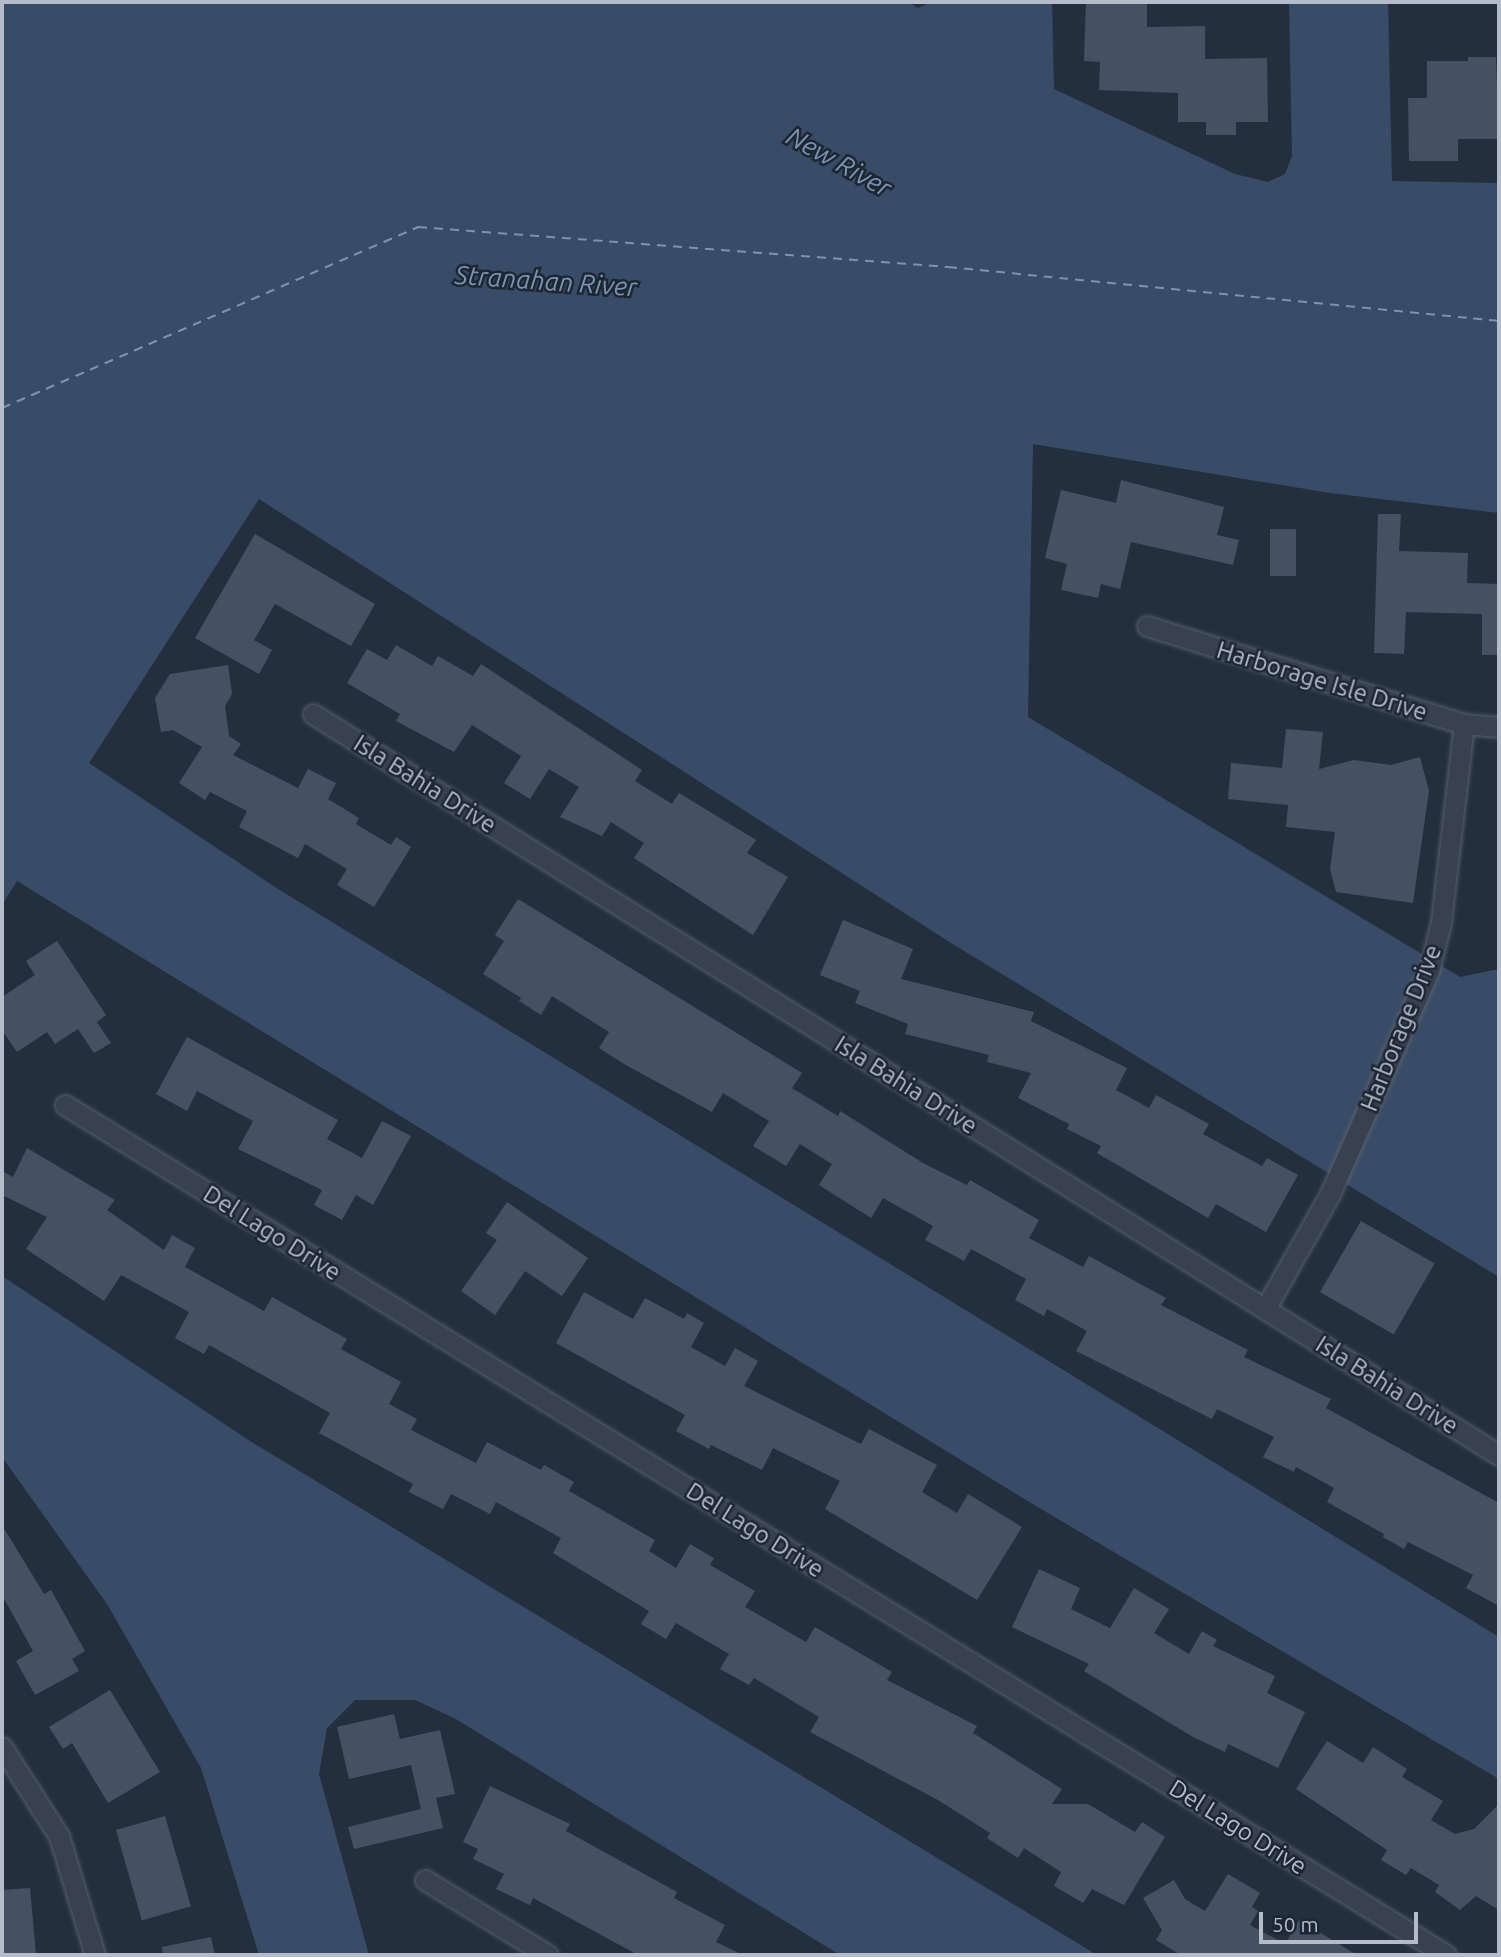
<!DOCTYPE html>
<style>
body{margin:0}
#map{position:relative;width:1501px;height:1957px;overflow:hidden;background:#242f3e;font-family:Ubuntu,sans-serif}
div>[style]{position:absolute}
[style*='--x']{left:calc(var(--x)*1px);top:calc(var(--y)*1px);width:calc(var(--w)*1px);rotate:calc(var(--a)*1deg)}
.water>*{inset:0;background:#394c67}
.ferry>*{height:2px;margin-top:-1px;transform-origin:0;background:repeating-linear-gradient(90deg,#7c92b1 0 9px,transparent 0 16px)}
.building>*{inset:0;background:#455162;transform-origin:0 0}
.roads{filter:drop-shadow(0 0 2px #565f6c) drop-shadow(0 0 2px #565f6c)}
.street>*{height:19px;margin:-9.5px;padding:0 9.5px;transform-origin:9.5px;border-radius:9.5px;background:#38414e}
span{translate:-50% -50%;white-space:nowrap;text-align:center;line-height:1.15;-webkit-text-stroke:5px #1d2633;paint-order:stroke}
.street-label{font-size:24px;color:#b4bcc9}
.water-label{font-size:26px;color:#7c92b1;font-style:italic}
.frame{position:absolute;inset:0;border:4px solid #b4bcc9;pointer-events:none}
.scale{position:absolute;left:1259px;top:1912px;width:159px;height:32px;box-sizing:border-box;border:4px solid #b4bcc9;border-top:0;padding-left:9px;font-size:21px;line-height:24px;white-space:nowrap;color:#b4bcc9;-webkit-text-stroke:5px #1d2633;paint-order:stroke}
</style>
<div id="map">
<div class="water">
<i style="clip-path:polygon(2px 2px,908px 2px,918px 8px,931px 2px,1052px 2px,1054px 89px,1235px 174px,1268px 182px,1285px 174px,1292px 156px,1289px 2px,1388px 2px,1392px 181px,1499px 183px,1499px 513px,1330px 493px,1033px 444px,1028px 717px,1460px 977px,1499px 969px,1499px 1277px,951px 943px,259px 499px,89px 763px,278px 889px,1499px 1637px,1499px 1779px,1041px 1509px,17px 881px,2px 905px)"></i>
<i style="clip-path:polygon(2px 1276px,250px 1441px,1097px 1955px,840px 1955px,456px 1719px,415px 1700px,355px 1700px,327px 1728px,319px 1774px,369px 1955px,259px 1955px,201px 1768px,107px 1604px,2px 1457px)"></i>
</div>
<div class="ferry">
<i style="--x:2;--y:408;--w:454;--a:-23.5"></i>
<i style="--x:418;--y:227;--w:532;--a:4.32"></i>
<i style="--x:948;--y:267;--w:554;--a:5.6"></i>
</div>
<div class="building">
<i style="clip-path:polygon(1086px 2px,1147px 2px,1147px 27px,1205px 26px,1205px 59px,1267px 58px,1268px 122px,1236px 122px,1236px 135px,1206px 135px,1206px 122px,1178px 122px,1178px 93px,1099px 90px,1100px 62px,1084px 61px)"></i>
<i style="clip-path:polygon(1468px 57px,1496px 57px,1499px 139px,1458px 139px,1458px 161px,1409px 161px,1408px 98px,1427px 98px,1427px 61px,1468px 61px)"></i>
<i style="clip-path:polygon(1121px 480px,1224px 507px,1217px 535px,1239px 540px,1233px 565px,1131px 542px,1120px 589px,1101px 584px,1098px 598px,1061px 590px,1067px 564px,1045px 558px,1061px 490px,1116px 503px)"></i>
<i style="clip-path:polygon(1378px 514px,1401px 514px,1399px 551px,1468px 553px,1467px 583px,1499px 584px,1499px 655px,1482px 655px,1482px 614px,1406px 612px,1404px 654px,1374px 653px)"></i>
<i style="left:1270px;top:529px;width:26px;height:47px"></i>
<i style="clip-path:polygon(255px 534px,375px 604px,351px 646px,275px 604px,254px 640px,272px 650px,259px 674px,195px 638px)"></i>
<i style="clip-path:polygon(396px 645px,432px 666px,438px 656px,473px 676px,481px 664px,642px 770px,635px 781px,672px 804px,679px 793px,756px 840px,747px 853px,788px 877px,753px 935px,634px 858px,644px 843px,611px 822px,602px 836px,560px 817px,579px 787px,549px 769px,530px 799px,504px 783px,521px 756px,472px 725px,454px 752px,396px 721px,400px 714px,347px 683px,367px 649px,387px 660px)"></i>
<i style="clip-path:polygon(228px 665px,232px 694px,225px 706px,229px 736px,241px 744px,233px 755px,298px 788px,308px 769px,336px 783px,328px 799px,359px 818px,356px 824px,391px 845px,396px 837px,411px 847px,374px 907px,337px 885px,347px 869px,305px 844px,298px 858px,239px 827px,247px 811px,210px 792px,205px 800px,179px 783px,202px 747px,173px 730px,161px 732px,155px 698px,170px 674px)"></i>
<i style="clip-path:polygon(1286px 729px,1323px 732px,1319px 769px,1354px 760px,1391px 765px,1420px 757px,1429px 791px,1413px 903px,1336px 892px,1330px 869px,1335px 832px,1286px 827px,1288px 805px,1228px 799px,1231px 763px,1282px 768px)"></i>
<i style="clip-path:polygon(518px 899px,802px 1073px,792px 1088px,838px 1116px,840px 1111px,923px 1163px,967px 1185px,970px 1180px,1039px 1220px,1029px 1238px,1083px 1267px,1089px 1256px,1166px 1298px,1161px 1305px,1248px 1350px,1244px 1357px,1331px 1399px,1326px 1408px,1499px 1503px,1499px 1606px,1466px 1588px,1473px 1575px,1408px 1542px,1404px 1549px,1383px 1537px,1384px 1534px,1327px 1502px,1334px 1488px,1296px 1467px,1294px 1472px,1263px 1457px,1274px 1437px,1217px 1409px,1212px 1419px,1076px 1351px,1087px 1331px,1047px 1309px,1044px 1316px,1015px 1300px,1026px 1279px,971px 1249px,964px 1261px,925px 1240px,933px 1226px,883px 1198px,871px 1218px,819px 1185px,832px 1164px,800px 1144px,786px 1166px,753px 1146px,769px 1121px,723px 1093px,712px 1112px,624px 1064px,599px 1048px,609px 1032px,552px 996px,541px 1015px,519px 1001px,521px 998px,483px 974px,504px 941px,495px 935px)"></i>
<i style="clip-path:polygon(843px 920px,913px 949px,901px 979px,1034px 1012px,1031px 1021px,1127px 1068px,1116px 1090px,1149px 1108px,1156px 1095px,1209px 1124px,1203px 1134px,1262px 1166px,1267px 1158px,1298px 1175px,1266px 1232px,1216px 1204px,1208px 1218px,1097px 1153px,1101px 1146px,1067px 1129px,1069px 1124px,1018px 1098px,1031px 1073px,987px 1062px,989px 1055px,905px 1034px,908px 1024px,855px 1003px,860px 991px,820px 975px)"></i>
<i style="clip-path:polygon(57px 941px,106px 1015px,97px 1022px,111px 1043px,94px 1053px,78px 1029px,55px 1044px,47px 1032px,17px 1052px,2px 1030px,2px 997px,35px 975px,26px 961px)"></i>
<i style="clip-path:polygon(187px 1037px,338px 1120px,327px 1139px,362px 1158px,382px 1121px,411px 1136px,373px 1205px,356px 1195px,342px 1220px,314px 1205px,322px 1190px,238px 1149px,253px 1121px,197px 1091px,187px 1111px,156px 1094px)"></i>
<i style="clip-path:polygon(27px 1148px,115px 1200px,107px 1210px,164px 1250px,172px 1235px,195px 1248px,185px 1267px,264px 1311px,272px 1297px,347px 1339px,341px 1349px,401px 1382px,389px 1404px,417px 1419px,411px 1430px,476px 1463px,487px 1442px,541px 1470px,544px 1465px,574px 1482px,569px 1491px,655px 1540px,649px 1551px,676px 1568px,690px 1544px,714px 1558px,710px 1565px,755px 1591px,745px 1607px,806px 1642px,815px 1627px,892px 1672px,887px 1680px,977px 1726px,973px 1733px,1062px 1789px,1052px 1804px,1088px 1804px,1135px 1832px,1142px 1822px,1165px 1837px,1124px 1905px,1092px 1889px,1083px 1903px,1054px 1886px,1061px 1872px,1024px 1848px,1018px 1858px,987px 1838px,990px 1833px,938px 1800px,810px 1732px,819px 1717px,754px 1678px,749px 1685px,720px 1669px,729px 1654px,676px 1623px,666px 1639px,641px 1624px,649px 1611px,553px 1553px,561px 1538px,496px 1502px,490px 1514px,451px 1494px,443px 1509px,409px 1492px,413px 1484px,319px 1433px,330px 1413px,209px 1345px,204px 1354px,175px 1338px,189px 1312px,121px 1275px,104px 1301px,26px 1249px,47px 1217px,2px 1195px,2px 1171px,13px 1177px)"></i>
<i style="clip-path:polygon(507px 1202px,588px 1258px,562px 1296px,525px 1271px,495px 1315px,461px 1291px,497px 1240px,486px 1233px)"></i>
<i style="left:1361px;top:1221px;width:85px;height:82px;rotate:30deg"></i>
<i style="clip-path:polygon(584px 1292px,633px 1319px,645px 1298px,684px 1319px,687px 1313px,704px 1323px,691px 1347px,725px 1366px,735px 1348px,758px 1361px,744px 1386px,861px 1444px,869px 1429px,937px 1465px,922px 1492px,957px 1513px,968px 1494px,1022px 1527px,977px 1600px,825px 1509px,840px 1481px,773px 1448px,762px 1470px,711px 1445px,709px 1449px,676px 1431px,685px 1415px,556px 1343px)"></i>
<i style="clip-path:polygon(2px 1525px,44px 1594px,51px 1590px,85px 1651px,72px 1659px,79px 1671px,35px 1695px,16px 1661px,33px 1651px,2px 1595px)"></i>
<i style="clip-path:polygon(1039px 1569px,1080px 1588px,1071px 1609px,1110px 1628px,1134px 1588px,1169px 1609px,1154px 1633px,1189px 1654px,1202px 1631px,1217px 1640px,1213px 1646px,1275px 1676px,1267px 1693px,1305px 1712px,1278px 1768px,1228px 1744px,1225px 1752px,1193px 1737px,1084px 1671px,1089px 1664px,1012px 1627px)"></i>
<i style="clip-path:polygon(110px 1690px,160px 1772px,108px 1803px,72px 1743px,63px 1749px,49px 1727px)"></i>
<i style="clip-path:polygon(394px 1714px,400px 1739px,440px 1730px,455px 1794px,436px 1798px,443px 1828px,354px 1849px,348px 1827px,421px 1809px,411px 1765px,349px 1779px,337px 1727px)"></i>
<i style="clip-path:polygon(1327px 1741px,1363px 1763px,1373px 1747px,1407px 1769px,1402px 1777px,1443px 1801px,1431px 1820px,1455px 1834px,1474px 1829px,1499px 1804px,1499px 1910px,1476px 1896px,1460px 1910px,1435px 1892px,1439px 1885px,1411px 1868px,1406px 1875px,1381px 1860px,1387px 1850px,1296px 1789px)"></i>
<i style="clip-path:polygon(490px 1786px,570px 1824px,566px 1831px,677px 1892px,674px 1898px,725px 1925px,716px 1942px,743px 1955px,638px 1955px,533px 1898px,530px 1905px,496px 1889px,504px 1874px,473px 1859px,478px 1849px,463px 1842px)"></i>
<i style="left:165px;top:1816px;width:94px;height:51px;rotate:74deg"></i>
<i style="clip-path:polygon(1228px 1874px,1260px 1893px,1252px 1907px,1258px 1911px,1250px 1925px,1285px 1944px,1299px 1920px,1357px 1955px,1181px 1955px,1156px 1940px,1162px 1930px,1143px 1898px,1174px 1880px,1185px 1899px,1205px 1911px)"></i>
<i style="clip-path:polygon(30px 1888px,36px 1955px,2px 1955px,2px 1890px)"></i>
<i style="clip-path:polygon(211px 1937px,215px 1955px,163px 1955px,162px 1947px)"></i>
</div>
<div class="roads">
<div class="street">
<i style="--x:1147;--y:626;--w:332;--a:17.2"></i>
<i style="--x:1464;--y:724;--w:35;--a:5"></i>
<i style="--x:313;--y:714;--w:1398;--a:32"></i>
<i style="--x:65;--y:1105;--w:1622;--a:31.61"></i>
<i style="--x:1265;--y:1309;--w:132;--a:-60.5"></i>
<i style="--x:1330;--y:1194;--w:244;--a:-66.1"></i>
<i style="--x:1429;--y:971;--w:50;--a:-76.2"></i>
<i style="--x:1441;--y:922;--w:199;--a:-83.4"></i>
<i style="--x:2;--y:1747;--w:106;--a:57.4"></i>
<i style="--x:59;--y:1836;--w:124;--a:73.2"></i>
<i style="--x:425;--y:1880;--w:144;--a:31.4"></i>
</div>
</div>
<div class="street-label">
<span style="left:1322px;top:681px;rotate:17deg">Harborage Isle Drive</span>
<span style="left:425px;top:784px;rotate:32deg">Isla Bahia Drive</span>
<span style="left:1401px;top:1028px;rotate:-68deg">Harborage Drive</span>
<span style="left:906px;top:1085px;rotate:32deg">Isla Bahia Drive</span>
<span style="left:272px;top:1233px;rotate:32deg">Del Lago Drive</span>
<span style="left:1387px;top:1385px;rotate:32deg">Isla Bahia Drive</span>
<span style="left:755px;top:1530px;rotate:32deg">Del Lago Drive</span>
<span style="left:1238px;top:1827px;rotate:32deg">Del Lago Drive</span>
</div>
<div class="water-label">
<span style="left:839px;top:162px;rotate:29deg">New River</span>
<span style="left:546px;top:281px;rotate:4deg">Stranahan River</span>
</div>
<div class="frame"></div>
<div class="scale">50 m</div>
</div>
